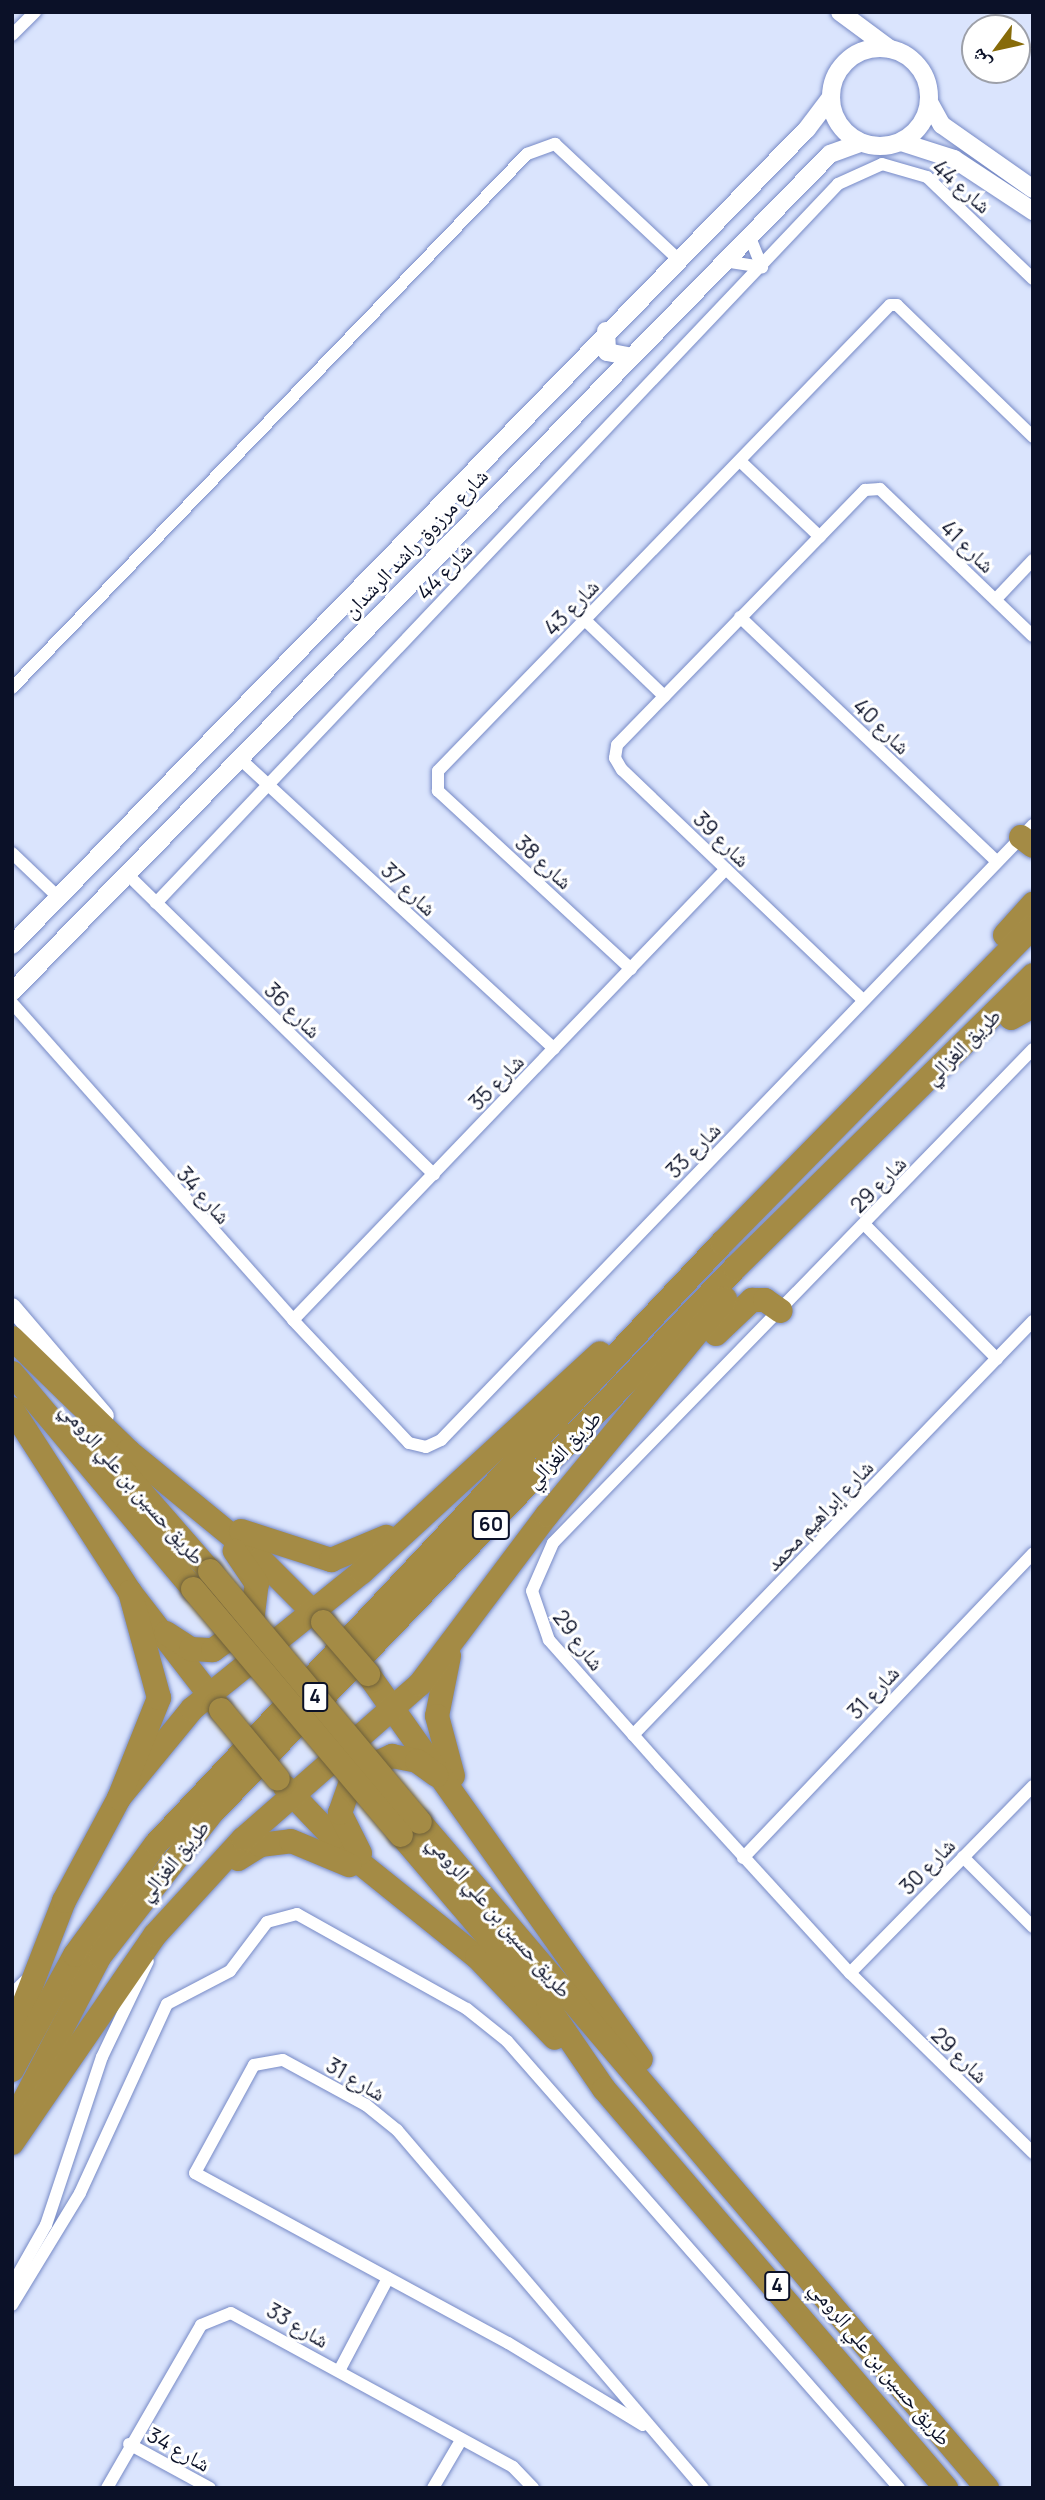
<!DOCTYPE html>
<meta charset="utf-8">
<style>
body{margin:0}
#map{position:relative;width:1045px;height:2500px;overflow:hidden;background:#dae4fd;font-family:Manrope,"Noto Naskh Arabic",sans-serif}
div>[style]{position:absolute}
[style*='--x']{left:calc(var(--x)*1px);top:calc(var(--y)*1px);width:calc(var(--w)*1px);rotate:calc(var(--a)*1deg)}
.roads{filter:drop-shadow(0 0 2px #778ac6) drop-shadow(0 0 2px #778ac6)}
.street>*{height:12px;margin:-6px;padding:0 6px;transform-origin:6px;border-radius:6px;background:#fff}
.secondary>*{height:18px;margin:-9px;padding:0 9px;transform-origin:9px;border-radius:9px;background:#fff}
.secondary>.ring{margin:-9px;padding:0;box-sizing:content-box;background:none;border:18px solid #fff;border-radius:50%}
.highway>*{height:24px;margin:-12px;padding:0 12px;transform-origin:12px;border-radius:12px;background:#a48b45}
.bridges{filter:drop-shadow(0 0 2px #6e603b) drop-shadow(0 0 2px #6e603b)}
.highway-bridge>*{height:24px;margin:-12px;padding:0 12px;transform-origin:12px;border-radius:12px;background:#a48b45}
span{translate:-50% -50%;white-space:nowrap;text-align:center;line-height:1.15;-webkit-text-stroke:6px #fff;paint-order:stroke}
.shield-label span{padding:2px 5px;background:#fff;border:2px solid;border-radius:5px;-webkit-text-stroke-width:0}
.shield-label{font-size:19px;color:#0b1128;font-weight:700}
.street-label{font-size:21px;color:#0b1128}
.frame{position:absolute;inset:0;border:14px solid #0b1128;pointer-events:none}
.north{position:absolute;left:961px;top:14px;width:70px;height:70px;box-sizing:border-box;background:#fff;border:2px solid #9da0a9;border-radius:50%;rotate:237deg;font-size:19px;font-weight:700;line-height:28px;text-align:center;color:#0b1128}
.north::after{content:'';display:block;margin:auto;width:24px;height:32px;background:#876b09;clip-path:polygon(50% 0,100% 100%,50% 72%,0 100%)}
</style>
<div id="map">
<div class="roads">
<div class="street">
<i style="--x:12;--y:35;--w:33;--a:-45"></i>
<i style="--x:749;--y:235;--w:35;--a:68"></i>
<i style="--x:724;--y:261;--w:38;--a:9"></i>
<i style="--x:740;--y:461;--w:110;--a:43.5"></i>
<i style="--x:996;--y:599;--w:54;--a:-46.5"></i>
<i style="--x:740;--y:617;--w:355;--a:43.6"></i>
<i style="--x:585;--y:620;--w:110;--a:43.9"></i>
<i style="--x:12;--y:688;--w:742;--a:-46.04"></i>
<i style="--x:527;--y:154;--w:30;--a:-20"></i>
<i style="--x:555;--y:144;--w:167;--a:43.1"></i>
<i style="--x:238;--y:757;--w:430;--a:42.7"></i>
<i style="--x:12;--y:853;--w:64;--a:43.7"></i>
<i style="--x:126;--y:873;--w:431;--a:44.4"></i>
<i style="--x:156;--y:903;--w:991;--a:-46.51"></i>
<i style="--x:838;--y:184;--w:48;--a:-24.4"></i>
<i style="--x:882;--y:164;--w:47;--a:16.1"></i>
<i style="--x:927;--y:177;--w:147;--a:43.9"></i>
<i style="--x:631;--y:969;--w:263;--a:-137.3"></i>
<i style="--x:438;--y:791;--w:20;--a:-90"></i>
<i style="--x:438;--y:771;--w:649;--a:-45.87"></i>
<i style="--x:890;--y:305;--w:7;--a:0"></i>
<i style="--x:897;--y:305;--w:190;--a:44.1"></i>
<i style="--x:863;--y:1000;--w:333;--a:-136.3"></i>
<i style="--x:622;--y:770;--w:14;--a:-120"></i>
<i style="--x:615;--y:758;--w:13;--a:-81"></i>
<i style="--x:617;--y:745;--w:356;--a:-45.8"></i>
<i style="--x:865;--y:490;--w:15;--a:-4"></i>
<i style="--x:880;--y:489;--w:212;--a:43.9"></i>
<i style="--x:12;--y:1003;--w:424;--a:48.4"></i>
<i style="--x:293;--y:1320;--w:169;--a:46.7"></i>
<i style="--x:409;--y:1443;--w:17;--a:13"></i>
<i style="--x:426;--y:1447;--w:17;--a:-25"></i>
<i style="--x:441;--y:1440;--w:854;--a:-46.09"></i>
<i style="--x:1033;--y:1049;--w:689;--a:134.18"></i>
<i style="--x:553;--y:1543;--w:52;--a:113.6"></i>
<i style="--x:532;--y:1591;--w:52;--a:70.9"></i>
<i style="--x:549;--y:1640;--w:167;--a:48.4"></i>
<i style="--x:660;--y:1765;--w:282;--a:47.6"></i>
<i style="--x:850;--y:1973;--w:257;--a:44.5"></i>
<i style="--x:865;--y:1225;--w:188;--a:45.4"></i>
<i style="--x:293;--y:1320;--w:625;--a:-46.17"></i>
<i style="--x:633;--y:1735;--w:576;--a:-45.99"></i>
<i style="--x:963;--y:1857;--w:99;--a:45"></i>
<i style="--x:743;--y:1858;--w:421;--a:-46.4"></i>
<i style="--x:850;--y:1973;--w:262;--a:-45.6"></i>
<i style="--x:12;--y:1994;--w:18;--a:-45"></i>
<i style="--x:12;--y:2285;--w:69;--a:-60.5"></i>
<i style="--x:46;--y:2225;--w:177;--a:-71.6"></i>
<i style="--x:102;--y:2057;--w:106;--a:-64.4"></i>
<i style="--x:12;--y:2305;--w:131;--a:-58.7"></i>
<i style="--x:80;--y:2193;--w:208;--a:-65.3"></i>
<i style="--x:167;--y:2004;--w:71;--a:-27.6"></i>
<i style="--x:230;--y:1971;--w:61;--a:-52.9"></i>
<i style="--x:267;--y:1922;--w:31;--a:-15"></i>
<i style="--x:297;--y:1914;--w:195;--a:29.2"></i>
<i style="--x:467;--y:2009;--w:51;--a:38.7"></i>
<i style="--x:507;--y:2041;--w:595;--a:48.75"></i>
<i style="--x:339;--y:2371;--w:105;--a:-62.2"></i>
<i style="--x:643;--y:2425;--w:158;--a:-148.7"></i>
<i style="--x:508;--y:2343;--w:356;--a:-151.5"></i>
<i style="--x:195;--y:2173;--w:123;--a:-61.4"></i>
<i style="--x:254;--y:2065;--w:29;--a:-10"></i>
<i style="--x:283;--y:2060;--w:94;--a:28.5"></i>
<i style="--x:366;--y:2105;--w:40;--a:39"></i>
<i style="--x:397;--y:2130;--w:471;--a:49.5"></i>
<i style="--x:129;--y:2444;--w:92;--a:28.5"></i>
<i style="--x:107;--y:2488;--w:188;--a:-60"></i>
<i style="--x:201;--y:2325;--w:32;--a:-22"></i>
<i style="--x:231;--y:2313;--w:321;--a:28.6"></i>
<i style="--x:513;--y:2467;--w:29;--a:46"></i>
<i style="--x:433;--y:2488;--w:53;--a:-59.6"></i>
</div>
<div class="secondary">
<i style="--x:840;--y:12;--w:62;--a:36.5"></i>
<i class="ring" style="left:831px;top:48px;width:80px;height:80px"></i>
<i style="--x:929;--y:102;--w:26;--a:61"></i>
<i style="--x:942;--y:125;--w:111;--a:35.1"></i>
<i style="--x:901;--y:142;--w:56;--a:17.8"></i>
<i style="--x:954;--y:159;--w:95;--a:33.4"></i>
<i style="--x:606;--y:331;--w:21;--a:87"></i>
<i style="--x:607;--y:352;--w:21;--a:11"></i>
<i style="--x:12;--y:945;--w:1139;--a:-45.75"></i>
<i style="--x:807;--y:129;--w:40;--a:-53"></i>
<i style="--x:12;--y:992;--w:1171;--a:-45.69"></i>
<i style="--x:830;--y:154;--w:33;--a:-20"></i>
<i style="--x:12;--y:1307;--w:143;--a:49.5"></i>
</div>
<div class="highway">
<i style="--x:1021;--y:837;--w:15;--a:37"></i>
<i style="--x:1005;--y:935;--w:42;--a:-47.9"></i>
<i style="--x:1011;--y:1018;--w:25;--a:-29"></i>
<i style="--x:716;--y:1334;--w:50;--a:-43.4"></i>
<i style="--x:752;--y:1300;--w:13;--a:0"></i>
<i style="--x:765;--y:1300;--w:19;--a:35"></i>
<i style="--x:12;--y:1338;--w:162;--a:44.2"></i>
<i style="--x:128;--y:1451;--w:171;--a:39.3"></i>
<i style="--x:260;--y:1559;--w:89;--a:45"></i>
<i style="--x:12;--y:1373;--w:282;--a:50"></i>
<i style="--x:12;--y:1409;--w:218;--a:57.2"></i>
<i style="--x:130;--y:1592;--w:145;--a:52.3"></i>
<i style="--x:93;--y:1437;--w:178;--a:48.9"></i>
<i style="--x:241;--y:1531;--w:95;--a:17.9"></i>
<i style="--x:331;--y:1560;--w:60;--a:-22.7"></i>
<i style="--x:166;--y:1633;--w:30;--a:33"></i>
<i style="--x:191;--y:1649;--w:22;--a:3"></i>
<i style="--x:213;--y:1650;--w:48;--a:-35.7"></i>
<i style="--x:252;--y:1622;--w:38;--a:-83"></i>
<i style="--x:257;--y:1584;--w:40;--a:-124"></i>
<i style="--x:449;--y:1656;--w:61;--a:101.3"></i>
<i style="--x:437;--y:1716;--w:62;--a:75.1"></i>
<i style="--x:368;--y:1674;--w:472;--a:54.7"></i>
<i style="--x:285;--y:1787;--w:94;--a:46.3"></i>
<i style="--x:350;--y:1855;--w:163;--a:38.8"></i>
<i style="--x:477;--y:1957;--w:112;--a:46.1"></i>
<i style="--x:119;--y:1798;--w:115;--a:-50.6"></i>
<i style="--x:192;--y:1709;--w:218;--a:-38.9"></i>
<i style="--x:362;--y:1572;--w:323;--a:-42.6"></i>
<i style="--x:420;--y:1822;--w:875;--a:49.59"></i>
<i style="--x:401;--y:1835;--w:226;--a:49.5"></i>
<i style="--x:548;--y:2007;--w:99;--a:55.7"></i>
<i style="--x:604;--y:2089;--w:526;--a:49.4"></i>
<i style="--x:360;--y:1853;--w:45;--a:-116.6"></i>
<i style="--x:340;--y:1813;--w:42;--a:-70.7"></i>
<i style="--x:354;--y:1773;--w:42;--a:-24.1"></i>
<i style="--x:392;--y:1756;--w:25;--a:11"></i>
<i style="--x:417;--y:1761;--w:24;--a:36"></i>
<i style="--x:238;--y:1859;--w:26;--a:-32"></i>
<i style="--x:260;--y:1845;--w:31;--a:-7"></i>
<i style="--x:291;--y:1841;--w:63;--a:22.5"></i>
<i style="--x:12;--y:2035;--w:144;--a:-68.8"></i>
<i style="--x:64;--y:1901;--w:117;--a:-61.9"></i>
<i style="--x:119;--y:1798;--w:108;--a:-68.2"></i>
<i style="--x:159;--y:1698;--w:110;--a:-105.3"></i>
<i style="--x:12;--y:2070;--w:131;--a:-61.3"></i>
<i style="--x:75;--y:1955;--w:137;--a:-53.9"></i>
<i style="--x:156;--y:1844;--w:826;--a:-46.72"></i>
<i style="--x:722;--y:1243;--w:443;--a:-45.5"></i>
<i style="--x:12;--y:2124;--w:190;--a:-62.4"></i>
<i style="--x:100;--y:1956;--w:180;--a:-52"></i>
<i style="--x:211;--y:1814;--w:757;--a:-46.18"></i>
<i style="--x:735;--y:1268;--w:418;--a:-44.5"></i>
<i style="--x:12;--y:2143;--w:252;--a:-55.5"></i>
<i style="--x:155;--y:1935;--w:130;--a:-47.5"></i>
<i style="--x:243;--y:1839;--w:235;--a:-41.2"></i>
<i style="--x:420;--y:1684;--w:211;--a:-53.1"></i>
<i style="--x:547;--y:1515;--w:280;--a:-50.5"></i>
</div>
</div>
<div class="bridges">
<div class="highway-bridge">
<i style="--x:210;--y:1571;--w:327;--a:50.1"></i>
<i style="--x:193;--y:1589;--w:322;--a:49.8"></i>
<i style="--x:323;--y:1622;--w:69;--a:49.1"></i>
<i style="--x:221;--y:1710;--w:89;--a:50.4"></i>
</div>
</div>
<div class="shield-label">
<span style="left:491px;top:1525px">60</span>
<span style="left:315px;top:1697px">4</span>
<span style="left:777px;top:2286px">4</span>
</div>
<div class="street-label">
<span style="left:962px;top:186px;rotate:41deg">شارع 44</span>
<span style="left:415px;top:543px;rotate:-46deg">شارع مرزوق راشد الرشدان</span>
<span style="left:968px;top:546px;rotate:44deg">شارع 41</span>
<span style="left:444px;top:571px;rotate:-46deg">شارع 44</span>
<span style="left:571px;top:607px;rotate:-46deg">شارع 43</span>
<span style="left:882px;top:726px;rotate:44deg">شارع 40</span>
<span style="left:722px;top:839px;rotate:44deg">شارع 39</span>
<span style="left:544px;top:862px;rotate:42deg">شارع 38</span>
<span style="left:409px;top:889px;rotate:43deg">شارع 37</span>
<span style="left:293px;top:1010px;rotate:44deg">شارع 36</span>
<span style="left:962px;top:1046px;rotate:-45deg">طريق الغزالي</span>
<span style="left:496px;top:1082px;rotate:-46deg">شارع 35</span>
<span style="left:693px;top:1150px;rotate:-46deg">شارع 33</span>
<span style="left:878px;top:1184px;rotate:-46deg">شارع 29</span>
<span style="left:204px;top:1195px;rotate:48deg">شارع 34</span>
<span style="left:563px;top:1449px;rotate:-46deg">طريق الغزالي</span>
<span style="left:133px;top:1483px;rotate:49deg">طريق حسين بن علي الرومي</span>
<span style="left:819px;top:1515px;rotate:-46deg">شارع إبراهيم محمد</span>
<span style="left:579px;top:1640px;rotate:53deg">شارع 29</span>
<span style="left:873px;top:1692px;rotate:-47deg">شارع 31</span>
<span style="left:173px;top:1860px;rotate:-50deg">طريق الغزالي</span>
<span style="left:927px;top:1866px;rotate:-46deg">شارع 30</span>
<span style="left:500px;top:1916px;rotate:49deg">طريق حسين بن علي الرومي</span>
<span style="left:960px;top:2055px;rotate:44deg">شارع 29</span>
<span style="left:356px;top:2079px;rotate:30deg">شارع 31</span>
<span style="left:298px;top:2325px;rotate:30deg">شارع 33</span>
<span style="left:881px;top:2363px;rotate:50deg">طريق حسين بن علي الرومي</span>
<span style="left:179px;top:2449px;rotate:29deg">شارع 34</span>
</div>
<div class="frame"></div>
<div class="north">ش</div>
</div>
